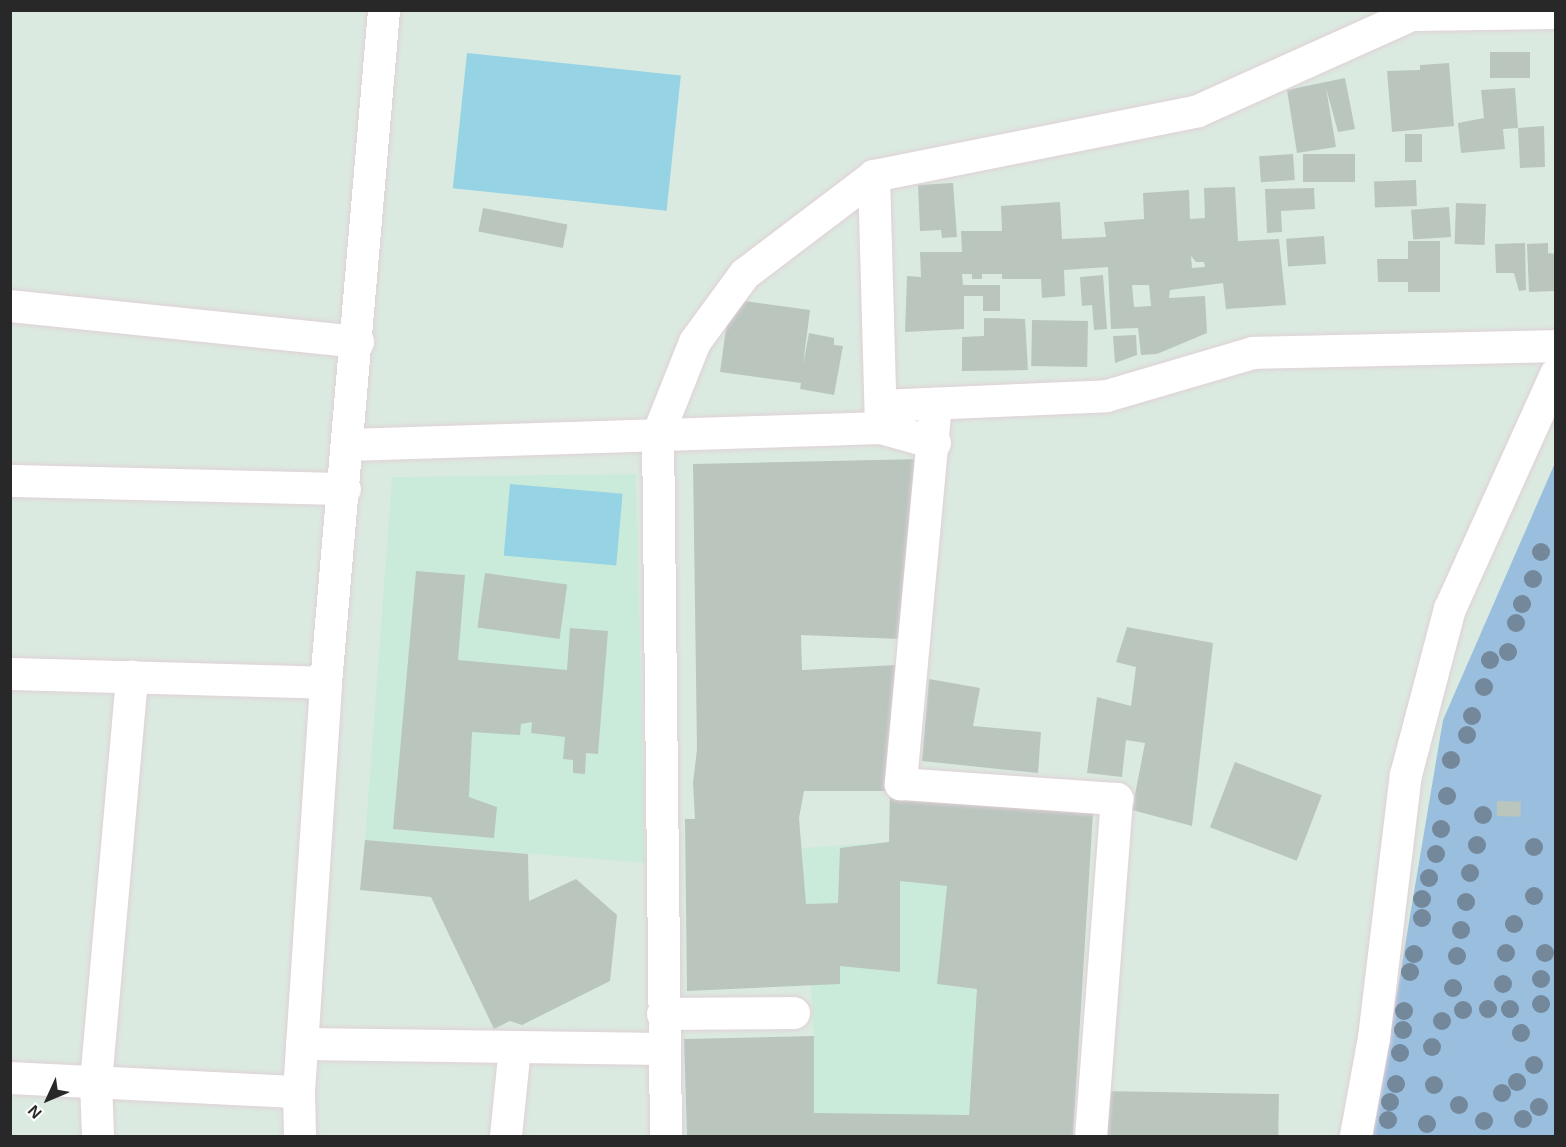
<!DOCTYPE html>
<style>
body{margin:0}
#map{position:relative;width:1566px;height:1147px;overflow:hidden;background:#dbeae0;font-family:Arial,sans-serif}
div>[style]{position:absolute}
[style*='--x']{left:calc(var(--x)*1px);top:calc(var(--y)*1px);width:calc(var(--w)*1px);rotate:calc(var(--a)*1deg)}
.education>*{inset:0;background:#cbebda}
.green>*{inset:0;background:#9abede}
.pitch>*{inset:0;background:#96d3e5;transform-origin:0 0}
.building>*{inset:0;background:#bac5be;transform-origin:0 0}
.roads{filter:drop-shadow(0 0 2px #e0d0d6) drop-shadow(0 0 2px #e0d0d6)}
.street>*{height:32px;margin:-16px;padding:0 16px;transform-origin:16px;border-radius:16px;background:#fff}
.trees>*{width:18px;height:18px;margin:-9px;border-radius:50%;background:#73889a}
span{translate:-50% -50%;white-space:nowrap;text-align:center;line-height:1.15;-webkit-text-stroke:4.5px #fff;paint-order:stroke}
.frame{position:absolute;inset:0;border:12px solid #282828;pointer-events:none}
.north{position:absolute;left:18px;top:1069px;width:60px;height:60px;-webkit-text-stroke:4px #fff;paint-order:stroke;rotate:226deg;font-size:16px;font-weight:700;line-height:24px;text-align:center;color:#282828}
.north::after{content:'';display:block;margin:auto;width:21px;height:27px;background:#282828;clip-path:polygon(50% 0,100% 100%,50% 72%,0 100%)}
</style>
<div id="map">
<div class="education">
<i style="clip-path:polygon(636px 474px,645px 863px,365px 840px,392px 477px)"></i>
<i style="clip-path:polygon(889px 842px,889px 880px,947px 886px,981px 947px,967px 1136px,814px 1136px,814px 1036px,802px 848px)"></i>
</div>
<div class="green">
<i style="clip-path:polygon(1555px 463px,1555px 1136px,1373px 1136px,1443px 720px)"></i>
</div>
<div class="pitch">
<i style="left:467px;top:53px;width:215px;height:136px;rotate:6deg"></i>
<i style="left:510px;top:484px;width:113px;height:72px;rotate:5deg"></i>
</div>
<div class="building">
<i style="left:1490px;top:52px;width:40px;height:26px"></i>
<i style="clip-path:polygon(1449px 63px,1454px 126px,1392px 132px,1387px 71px,1420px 70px,1420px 65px)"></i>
<i style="clip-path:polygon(1345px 78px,1355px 129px,1338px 132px,1326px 88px,1336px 147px,1297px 153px,1287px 90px)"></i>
<i style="clip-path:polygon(1515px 88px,1518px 128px,1544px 126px,1545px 167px,1520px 168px,1518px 128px,1503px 129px,1505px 149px,1461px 153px,1458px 123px,1484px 118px,1481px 90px)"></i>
<i style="left:1405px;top:134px;width:17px;height:28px"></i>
<i style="left:1293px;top:154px;width:26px;height:34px;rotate:86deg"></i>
<i style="left:1355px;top:154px;width:28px;height:52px;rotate:90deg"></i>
<i style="left:1416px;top:180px;width:26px;height:42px;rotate:88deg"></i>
<i style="clip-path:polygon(953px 183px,957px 237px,942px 238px,941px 230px,920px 231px,918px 185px)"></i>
<i style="clip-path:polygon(evenodd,1235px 187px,1238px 241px,1279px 239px,1286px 305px,1226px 309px,1223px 283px,1170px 290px,1169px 298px,1205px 296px,1207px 333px,1157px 354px,1141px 355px,1138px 328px,1111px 329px,1108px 267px,1064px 270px,1065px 296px,1042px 298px,1041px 279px,1002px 279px,1002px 274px,982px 274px,982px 279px,972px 279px,972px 274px,962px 274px,963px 285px,1000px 285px,1000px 311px,983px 311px,983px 296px,964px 296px,964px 329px,905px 332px,907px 276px,921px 277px,920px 252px,962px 252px,961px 231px,1002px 231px,1001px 206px,1060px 202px,1062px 239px,1106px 237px,1104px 222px,1144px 219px,1143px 193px,1189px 190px,1190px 219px,1205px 218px,1204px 188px,1235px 187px,1191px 256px,1196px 262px,1204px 262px,1205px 267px,1192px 268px,1191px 256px,1235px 187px,1132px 285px,1149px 285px,1151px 306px,1134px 307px,1132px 285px)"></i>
<i style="clip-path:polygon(1314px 188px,1315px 209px,1281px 211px,1282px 232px,1267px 233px,1265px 189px)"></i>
<i style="left:1456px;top:203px;width:30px;height:41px;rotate:2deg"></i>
<i style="left:1449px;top:207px;width:30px;height:38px;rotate:86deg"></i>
<i style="left:483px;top:208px;width:86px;height:24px;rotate:11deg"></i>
<i style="left:1324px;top:236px;width:28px;height:38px;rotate:86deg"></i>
<i style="clip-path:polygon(1408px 241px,1440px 241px,1440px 292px,1408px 292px,1408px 282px,1378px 282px,1377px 259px,1408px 259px)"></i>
<i style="clip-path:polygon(1525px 243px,1526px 290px,1519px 291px,1514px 273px,1496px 273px,1495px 244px)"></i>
<i style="clip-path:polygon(1548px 243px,1548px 253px,1556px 254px,1556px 291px,1529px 292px,1527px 244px)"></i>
<i style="clip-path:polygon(1103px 275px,1107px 329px,1094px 330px,1092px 305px,1082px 306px,1080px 277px)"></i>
<i style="clip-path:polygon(730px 299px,810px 310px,803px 365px,809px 333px,834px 338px,834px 345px,843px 346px,834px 395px,800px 389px,801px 383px,720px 372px)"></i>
<i style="clip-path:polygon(984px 318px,1025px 319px,1028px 370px,962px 371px,962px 337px,984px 336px)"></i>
<i style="left:1032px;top:320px;width:56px;height:46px;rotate:1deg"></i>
<i style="clip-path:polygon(1136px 335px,1137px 355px,1115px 363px,1113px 336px)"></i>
<i style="clip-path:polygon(922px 459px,900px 639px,801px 635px,802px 670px,897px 665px,890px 791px,804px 791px,799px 818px,806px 904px,838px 903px,840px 848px,889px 842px,890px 791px,1093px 812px,1073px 1136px,687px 1136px,684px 1039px,814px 1036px,814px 1113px,969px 1115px,977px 989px,937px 984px,947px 886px,900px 881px,900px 972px,840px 966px,840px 984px,687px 991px,685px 819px,695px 819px,693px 783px,697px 749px,693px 464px)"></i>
<i style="clip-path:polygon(416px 571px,465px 575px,458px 660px,567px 670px,570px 628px,608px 631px,598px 754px,586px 753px,585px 774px,573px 773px,573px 760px,563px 759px,565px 737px,531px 733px,532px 722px,521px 724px,520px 735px,472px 732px,469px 797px,497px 807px,494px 838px,393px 829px)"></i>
<i style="left:485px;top:573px;width:83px;height:55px;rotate:8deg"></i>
<i style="clip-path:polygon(1127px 627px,1213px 643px,1192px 826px,1132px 810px,1145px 743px,1126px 740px,1122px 777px,1087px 773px,1097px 697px,1131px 706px,1136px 667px,1116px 662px)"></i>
<i style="clip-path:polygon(929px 679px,980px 688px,973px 726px,1041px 732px,1038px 773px,922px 761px)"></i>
<i style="left:1235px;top:762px;width:93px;height:70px;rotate:21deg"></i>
<i style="left:1497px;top:801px;width:24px;height:15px;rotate:2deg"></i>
<i style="clip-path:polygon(365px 840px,528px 854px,529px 901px,576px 879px,617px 915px,610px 981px,522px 1025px,510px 1021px,494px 1029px,431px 897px,360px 890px)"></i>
<i style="left:1100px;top:1091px;width:179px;height:45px;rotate:1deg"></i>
</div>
<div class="roads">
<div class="street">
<i style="--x:874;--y:176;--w:251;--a:88.4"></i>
<i style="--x:10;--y:306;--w:350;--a:5.9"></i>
<i style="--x:936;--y:404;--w:382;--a:95.3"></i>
<i style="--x:901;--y:784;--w:217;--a:4"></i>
<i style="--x:1117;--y:799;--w:338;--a:94.4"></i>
<i style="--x:881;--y:406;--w:226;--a:-2.5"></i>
<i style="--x:1107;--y:396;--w:152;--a:-16.4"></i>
<i style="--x:1253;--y:353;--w:303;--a:-1.3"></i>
<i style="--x:349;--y:445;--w:532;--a:-1.83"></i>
<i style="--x:881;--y:428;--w:56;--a:15.5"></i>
<i style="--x:10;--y:481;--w:335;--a:1.4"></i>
<i style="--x:10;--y:674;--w:316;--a:1.6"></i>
<i style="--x:663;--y:1014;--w:131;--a:-0.4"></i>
<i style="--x:302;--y:1044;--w:363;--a:0.8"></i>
<i style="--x:10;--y:1078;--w:289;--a:2.8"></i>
<i style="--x:98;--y:1136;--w:54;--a:-92.1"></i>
<i style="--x:96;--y:1082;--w:407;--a:-84.9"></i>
<i style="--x:300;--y:1136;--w:44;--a:-91.3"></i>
<i style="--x:299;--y:1092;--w:410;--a:-86.2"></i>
<i style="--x:326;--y:683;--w:675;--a:-85.07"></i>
<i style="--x:506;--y:1136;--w:89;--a:-84.2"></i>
<i style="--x:666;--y:1136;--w:701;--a:-90.65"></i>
<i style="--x:658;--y:435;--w:100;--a:-68.3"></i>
<i style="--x:695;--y:342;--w:84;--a:-53.7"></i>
<i style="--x:745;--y:274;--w:162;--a:-37.2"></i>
<i style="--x:874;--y:176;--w:330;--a:-11.3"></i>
<i style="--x:1198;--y:111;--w:235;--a:-24.2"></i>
<i style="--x:1412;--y:15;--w:144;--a:-0.8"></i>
<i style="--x:1356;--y:1136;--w:100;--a:-79.6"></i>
<i style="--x:1374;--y:1038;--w:265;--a:-83.1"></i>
<i style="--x:1406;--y:775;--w:172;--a:-75.2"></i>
<i style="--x:1450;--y:609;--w:258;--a:-65.7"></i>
</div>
</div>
<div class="trees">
<i style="left:1541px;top:552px"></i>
<i style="left:1533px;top:579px"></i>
<i style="left:1522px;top:604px"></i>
<i style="left:1516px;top:623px"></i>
<i style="left:1508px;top:652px"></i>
<i style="left:1490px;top:660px"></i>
<i style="left:1484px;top:687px"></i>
<i style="left:1472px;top:716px"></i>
<i style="left:1467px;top:735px"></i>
<i style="left:1451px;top:760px"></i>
<i style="left:1447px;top:796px"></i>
<i style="left:1483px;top:815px"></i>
<i style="left:1441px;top:829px"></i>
<i style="left:1477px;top:845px"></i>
<i style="left:1534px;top:847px"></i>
<i style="left:1436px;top:854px"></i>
<i style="left:1470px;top:873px"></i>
<i style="left:1429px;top:878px"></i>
<i style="left:1534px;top:896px"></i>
<i style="left:1422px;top:899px"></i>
<i style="left:1466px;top:902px"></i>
<i style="left:1422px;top:918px"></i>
<i style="left:1514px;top:924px"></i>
<i style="left:1461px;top:930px"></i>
<i style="left:1506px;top:953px"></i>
<i style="left:1545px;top:953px"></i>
<i style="left:1414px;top:954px"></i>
<i style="left:1457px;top:956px"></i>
<i style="left:1410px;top:972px"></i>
<i style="left:1541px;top:979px"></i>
<i style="left:1503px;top:984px"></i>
<i style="left:1453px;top:988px"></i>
<i style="left:1541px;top:1004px"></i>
<i style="left:1488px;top:1009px"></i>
<i style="left:1510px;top:1009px"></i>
<i style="left:1463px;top:1010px"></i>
<i style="left:1404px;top:1011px"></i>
<i style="left:1442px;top:1021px"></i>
<i style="left:1403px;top:1030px"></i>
<i style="left:1521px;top:1033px"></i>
<i style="left:1432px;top:1047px"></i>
<i style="left:1400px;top:1053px"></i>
<i style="left:1534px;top:1065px"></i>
<i style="left:1517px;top:1082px"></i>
<i style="left:1396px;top:1084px"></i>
<i style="left:1434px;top:1085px"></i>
<i style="left:1502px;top:1093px"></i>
<i style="left:1390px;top:1102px"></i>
<i style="left:1459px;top:1105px"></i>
<i style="left:1539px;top:1107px"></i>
<i style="left:1523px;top:1119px"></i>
<i style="left:1388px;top:1120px"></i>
<i style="left:1484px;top:1121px"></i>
<i style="left:1427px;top:1124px"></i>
</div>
<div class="frame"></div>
<div class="north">N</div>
</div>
